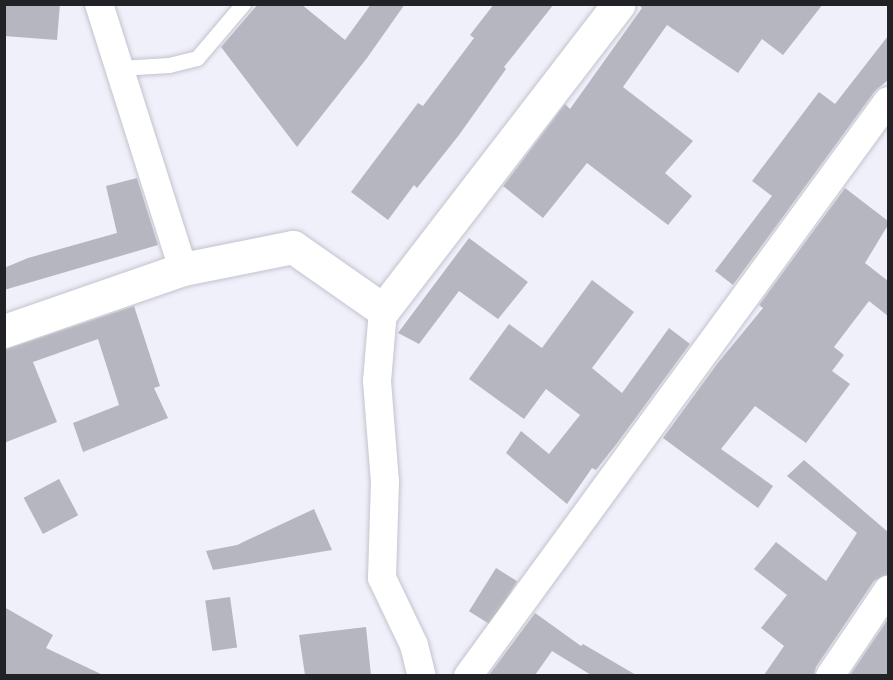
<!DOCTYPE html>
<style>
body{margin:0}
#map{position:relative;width:893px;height:680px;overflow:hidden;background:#eff0fa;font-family:Commissioner,sans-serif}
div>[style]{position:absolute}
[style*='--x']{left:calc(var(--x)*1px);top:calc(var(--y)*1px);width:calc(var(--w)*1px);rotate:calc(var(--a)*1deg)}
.building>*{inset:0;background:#b5b6bf;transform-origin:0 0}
.roads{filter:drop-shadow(0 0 2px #c2c3cc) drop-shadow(0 0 2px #c2c3cc)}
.service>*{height:15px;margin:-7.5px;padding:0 7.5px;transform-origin:7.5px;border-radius:7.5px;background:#fff}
.minor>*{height:28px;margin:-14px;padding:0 14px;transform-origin:14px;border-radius:14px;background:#fff}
.tertiary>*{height:33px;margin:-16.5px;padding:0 16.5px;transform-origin:16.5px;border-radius:16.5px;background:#fff}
span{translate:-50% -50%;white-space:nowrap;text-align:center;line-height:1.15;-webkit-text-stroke:4.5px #eff0fa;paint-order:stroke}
.frame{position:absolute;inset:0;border:6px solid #212225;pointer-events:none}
</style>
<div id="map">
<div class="building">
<i style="clip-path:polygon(4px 4px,60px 4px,57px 40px,4px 36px)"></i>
<i style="clip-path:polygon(258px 4px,301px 4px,345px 40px,371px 4px,405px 4px,367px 58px,297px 147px,221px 47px)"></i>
<i style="clip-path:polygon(494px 4px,554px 4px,504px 67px,506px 69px,459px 135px,417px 188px,414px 185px,388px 220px,351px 192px,418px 103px,423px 106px,474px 38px,470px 35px)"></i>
<i style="clip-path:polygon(638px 4px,823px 4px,783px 55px,762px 39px,738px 73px,667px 25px,623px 87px,693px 141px,665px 173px,692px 196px,668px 225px,587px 163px,543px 218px,503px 186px,565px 104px,570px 109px,642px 8px)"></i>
<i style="clip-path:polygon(888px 36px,888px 80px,875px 91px,733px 285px,715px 271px,772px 196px,752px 181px,819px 92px,835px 104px)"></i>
<i style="clip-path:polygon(137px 178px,158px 245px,4px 290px,4px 268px,28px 258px,117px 233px,106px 186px)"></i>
<i style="clip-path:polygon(845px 188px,888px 221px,888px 225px,865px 263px,888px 281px,888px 316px,869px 301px,834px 347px,844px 355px,832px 371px,850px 384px,806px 443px,755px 406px,721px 449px,773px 486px,758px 508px,663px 438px,717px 364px,763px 308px,759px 305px)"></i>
<i style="clip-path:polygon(469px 238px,528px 282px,498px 319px,459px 291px,419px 344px,398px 333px)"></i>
<i style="clip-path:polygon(592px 280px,634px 312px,592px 368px,622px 393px,669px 328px,690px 344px,618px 442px,596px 470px,592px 468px,567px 504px,506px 453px,521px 431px,549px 454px,580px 415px,546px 389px,524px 419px,469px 379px,509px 324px,542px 348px)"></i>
<i style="clip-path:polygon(134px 306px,160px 386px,154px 388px,168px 418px,83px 452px,73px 423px,119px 405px,98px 339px,33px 362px,57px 422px,4px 443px,4px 350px)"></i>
<i style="clip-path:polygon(804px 460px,888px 532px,888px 574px,874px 581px,816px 667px,814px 675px,764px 675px,784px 646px,761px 628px,787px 595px,754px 569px,776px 542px,826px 581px,857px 533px,787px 476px)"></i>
<i style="left:59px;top:479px;width:41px;height:40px;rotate:62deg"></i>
<i style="clip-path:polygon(314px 509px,332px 550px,213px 570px,206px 551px,237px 545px)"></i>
<i style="left:496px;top:568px;width:25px;height:51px;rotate:32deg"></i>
<i style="left:230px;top:597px;width:51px;height:25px;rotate:82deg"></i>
<i style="clip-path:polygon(4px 607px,53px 635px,46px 648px,103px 675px,4px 675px)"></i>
<i style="clip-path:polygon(535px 613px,581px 646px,583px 644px,636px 675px,591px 675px,552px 651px,535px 675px,489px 675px)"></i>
<i style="clip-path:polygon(888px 619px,888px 675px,850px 675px)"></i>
<i style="clip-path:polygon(366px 627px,371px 675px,305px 675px,299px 635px)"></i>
</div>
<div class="roads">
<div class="service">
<i style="--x:119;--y:68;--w:50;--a:-3.4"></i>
<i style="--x:169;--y:65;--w:29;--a:-14"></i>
<i style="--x:197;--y:58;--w:71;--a:-49.6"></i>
</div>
<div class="minor">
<i style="--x:99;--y:4;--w:278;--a:72.4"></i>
<i style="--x:383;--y:310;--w:71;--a:94.8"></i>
<i style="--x:377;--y:381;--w:101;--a:85.5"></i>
<i style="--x:385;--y:482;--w:96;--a:91.8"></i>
<i style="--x:382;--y:578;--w:74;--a:64.5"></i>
<i style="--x:414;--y:645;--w:32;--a:76"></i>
<i style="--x:468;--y:676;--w:712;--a:-53.85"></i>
<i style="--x:830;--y:676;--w:104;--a:-56"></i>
</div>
<div class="tertiary">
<i style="--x:4;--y:331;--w:189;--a:-19.1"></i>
<i style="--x:183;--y:269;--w:112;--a:-11.3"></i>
<i style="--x:293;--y:247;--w:110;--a:35"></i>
<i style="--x:383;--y:310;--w:386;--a:-52.4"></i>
</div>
</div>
<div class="frame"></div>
</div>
